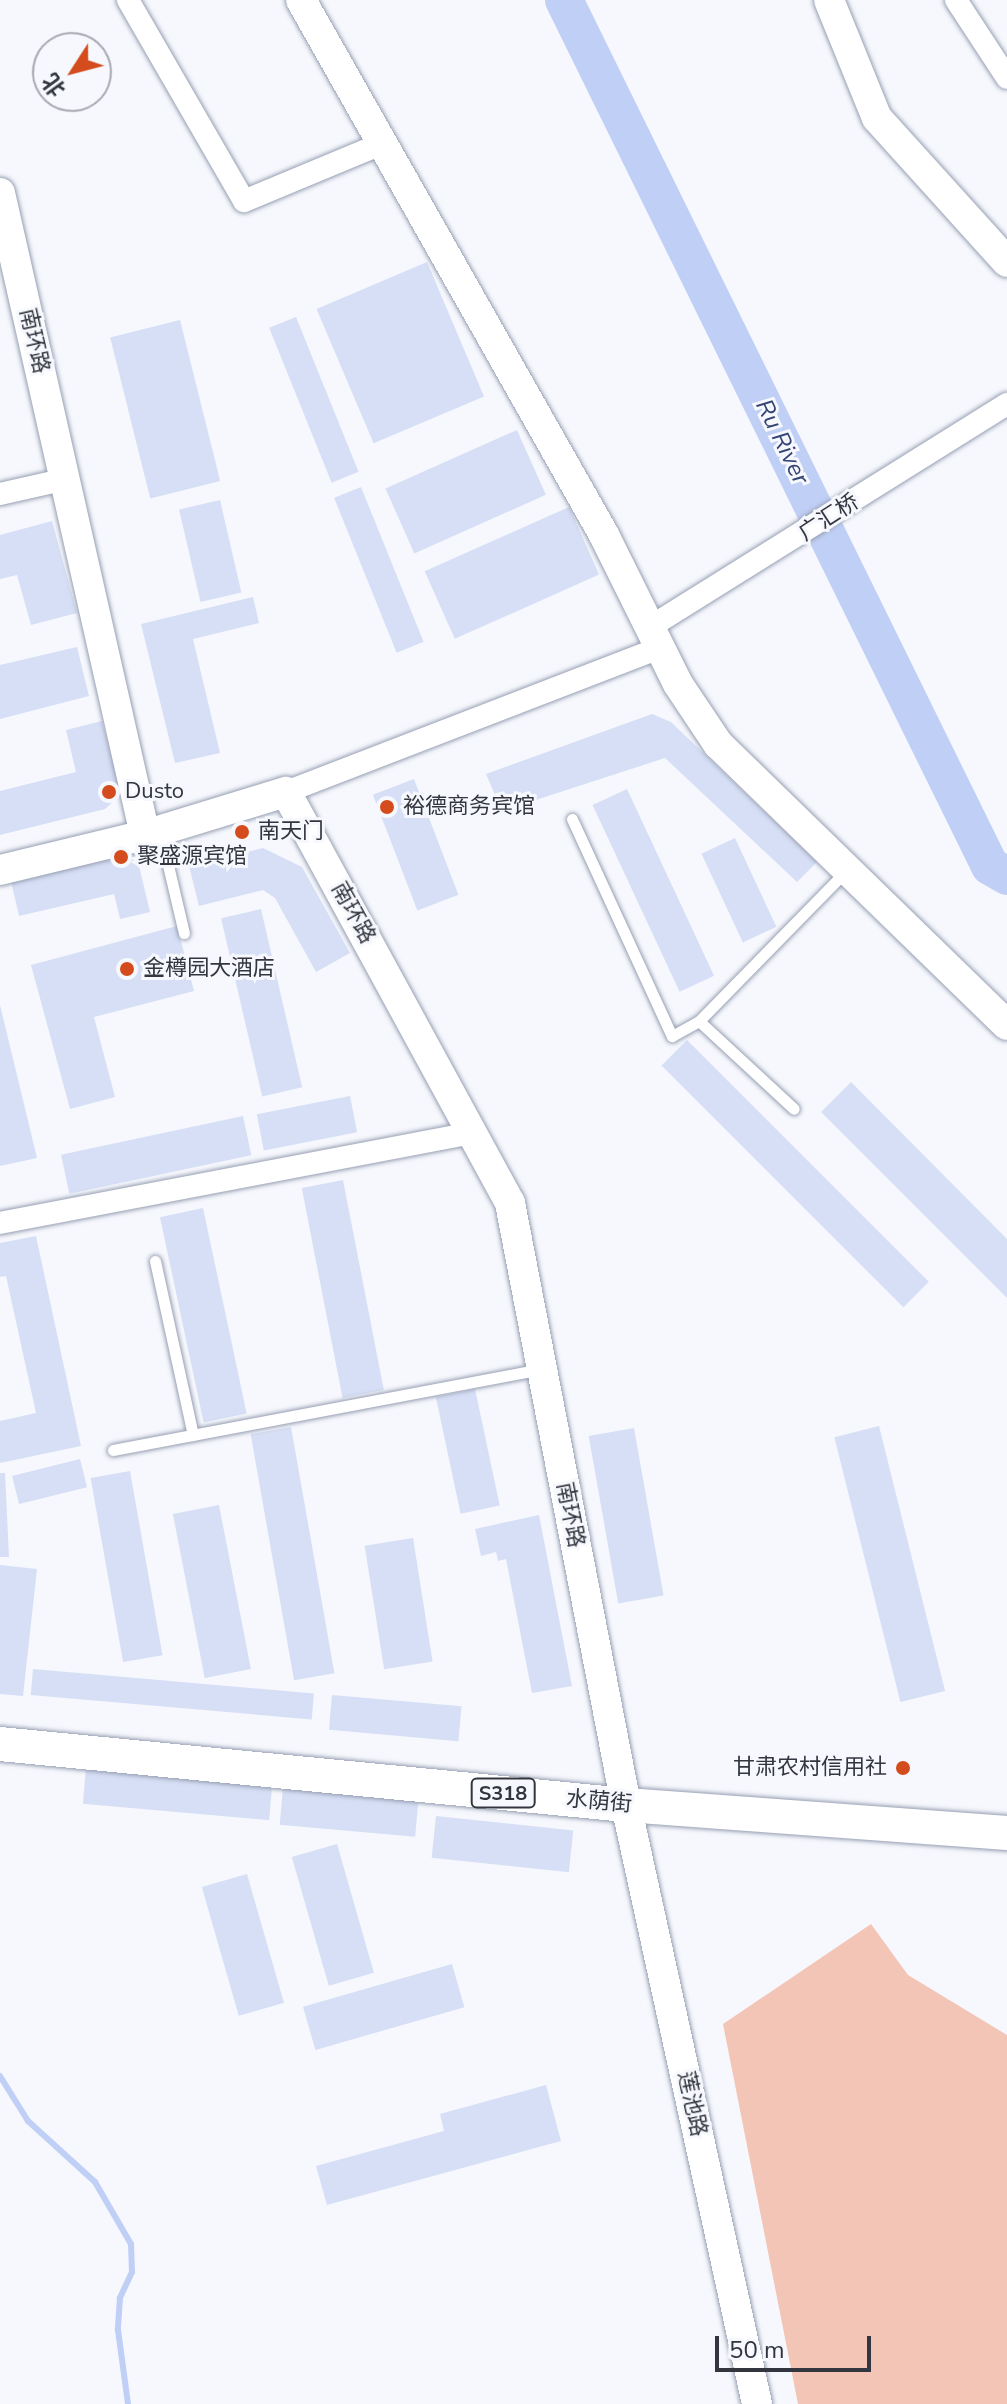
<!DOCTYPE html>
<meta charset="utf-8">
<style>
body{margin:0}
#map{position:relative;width:1007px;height:2404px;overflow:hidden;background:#f6f8fd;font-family:"Nunito Sans","Noto Sans SC",sans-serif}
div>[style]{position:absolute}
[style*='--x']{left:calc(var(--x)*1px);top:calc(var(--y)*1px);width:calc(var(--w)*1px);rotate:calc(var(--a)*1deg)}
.green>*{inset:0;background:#f3c5b7}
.stream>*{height:6px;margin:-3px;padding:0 3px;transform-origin:3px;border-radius:3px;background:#c0cff6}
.river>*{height:38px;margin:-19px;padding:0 19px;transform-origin:19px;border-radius:19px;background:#c0cff6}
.building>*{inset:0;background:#d6dff5;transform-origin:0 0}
.roads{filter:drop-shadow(0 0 2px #979fb3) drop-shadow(0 0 2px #979fb3)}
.lane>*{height:11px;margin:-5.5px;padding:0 5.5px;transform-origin:5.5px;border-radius:5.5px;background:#fff}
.street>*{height:22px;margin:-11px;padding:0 11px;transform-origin:11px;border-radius:11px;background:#fff}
.secondary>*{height:30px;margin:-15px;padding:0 15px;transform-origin:15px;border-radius:15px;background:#fff}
.primary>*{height:34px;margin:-17px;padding:0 17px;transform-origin:17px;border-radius:17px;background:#fff}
.dots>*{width:22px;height:22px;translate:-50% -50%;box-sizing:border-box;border:4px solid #f6f8fd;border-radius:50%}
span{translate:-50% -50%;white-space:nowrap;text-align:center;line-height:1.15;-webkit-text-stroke:6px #f6f8fd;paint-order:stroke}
.shield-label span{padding:2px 6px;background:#f6f8fd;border:2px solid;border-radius:6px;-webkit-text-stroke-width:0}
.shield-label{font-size:20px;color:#33363f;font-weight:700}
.street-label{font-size:22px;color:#33363f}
.poi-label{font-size:22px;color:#33363f}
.left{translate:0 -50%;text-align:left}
.right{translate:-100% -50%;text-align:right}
.water-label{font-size:24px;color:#334375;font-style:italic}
.north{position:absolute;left:32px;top:32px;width:80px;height:80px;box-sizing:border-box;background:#f6f8fd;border:2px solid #a8aab1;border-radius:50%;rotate:234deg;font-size:22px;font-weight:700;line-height:32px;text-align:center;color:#33363f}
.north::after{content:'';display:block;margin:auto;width:28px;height:36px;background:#d44c1e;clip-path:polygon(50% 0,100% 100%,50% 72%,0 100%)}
.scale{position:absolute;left:715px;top:2336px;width:156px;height:36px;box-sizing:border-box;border:4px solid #33363f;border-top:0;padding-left:10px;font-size:24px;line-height:28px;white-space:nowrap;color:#33363f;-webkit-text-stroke:6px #f6f8fd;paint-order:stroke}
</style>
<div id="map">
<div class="green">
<i style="clip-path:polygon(871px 1924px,908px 1975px,1007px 2035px,1007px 2404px,798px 2404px,723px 2024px)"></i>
</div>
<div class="stream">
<i style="--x:0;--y:2076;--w:53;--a:58.1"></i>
<i style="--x:28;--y:2121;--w:91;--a:42.3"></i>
<i style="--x:95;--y:2182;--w:72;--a:59.9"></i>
<i style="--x:131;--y:2244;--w:28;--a:88"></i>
<i style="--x:132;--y:2272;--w:29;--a:115"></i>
<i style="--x:120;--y:2298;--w:32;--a:94"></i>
<i style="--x:118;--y:2330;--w:75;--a:82.3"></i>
</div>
<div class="river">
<i style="--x:564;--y:0;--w:965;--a:63.81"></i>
<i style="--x:990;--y:866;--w:20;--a:30"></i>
</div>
<div class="building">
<i style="left:427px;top:262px;width:146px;height:120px;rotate:67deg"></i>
<i style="left:296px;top:317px;width:167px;height:29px;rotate:68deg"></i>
<i style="left:180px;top:320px;width:166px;height:72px;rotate:76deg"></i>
<i style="left:517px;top:430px;width:71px;height:144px;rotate:66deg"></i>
<i style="left:361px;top:487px;width:167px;height:29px;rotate:68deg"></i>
<i style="left:220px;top:500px;width:95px;height:42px;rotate:77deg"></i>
<i style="left:569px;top:507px;width:74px;height:158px;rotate:66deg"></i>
<i style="clip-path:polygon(52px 521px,77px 613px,31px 625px,17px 575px,0 579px,0 535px)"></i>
<i style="clip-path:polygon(253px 597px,259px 623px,193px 639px,220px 753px,175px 763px,141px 624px)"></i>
<i style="clip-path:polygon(77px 647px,89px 696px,0 719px,0 665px)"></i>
<i style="clip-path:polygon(652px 714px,671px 722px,817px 862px,797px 882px,665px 758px,502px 811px,486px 774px)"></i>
<i style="clip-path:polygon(102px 721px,121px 794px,105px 809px,0 835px,0 791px,76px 772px,66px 730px)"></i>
<i style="left:414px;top:779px;width:124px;height:44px;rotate:69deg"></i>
<i style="left:627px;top:789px;width:206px;height:38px;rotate:65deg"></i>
<i style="left:735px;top:838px;width:98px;height:37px;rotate:65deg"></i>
<i style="clip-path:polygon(263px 848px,302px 867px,350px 953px,316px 972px,275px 898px,263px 890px,199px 906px,189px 866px)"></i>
<i style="clip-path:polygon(135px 849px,150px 912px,120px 919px,114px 894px,19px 916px,10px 877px)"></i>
<i style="left:261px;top:909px;width:183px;height:41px;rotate:77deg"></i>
<i style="clip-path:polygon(177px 926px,194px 991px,94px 1017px,115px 1097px,70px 1109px,31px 965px)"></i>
<i style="clip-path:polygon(0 1005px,37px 1158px,0 1166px)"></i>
<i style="left:687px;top:1040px;width:342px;height:36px;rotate:45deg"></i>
<i style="clip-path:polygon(851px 1082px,1007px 1239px,1007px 1298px,821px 1112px)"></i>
<i style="left:350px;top:1096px;width:37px;height:95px;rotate:79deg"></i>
<i style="left:243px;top:1116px;width:40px;height:186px;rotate:78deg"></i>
<i style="left:343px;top:1180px;width:214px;height:42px;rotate:79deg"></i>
<i style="left:203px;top:1208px;width:210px;height:44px;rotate:78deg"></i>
<i style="clip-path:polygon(36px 1236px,81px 1446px,0 1463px,0 1421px,36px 1413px,6px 1276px,0 1277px,0 1243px)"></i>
<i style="left:475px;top:1389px;width:119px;height:40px;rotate:78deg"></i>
<i style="left:879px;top:1426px;width:273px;height:46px;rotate:76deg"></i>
<i style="left:291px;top:1427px;width:250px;height:41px;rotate:80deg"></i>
<i style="left:634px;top:1428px;width:170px;height:46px;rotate:80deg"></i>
<i style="left:80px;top:1459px;width:29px;height:70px;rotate:76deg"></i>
<i style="left:130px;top:1471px;width:187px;height:40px;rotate:80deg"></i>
<i style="clip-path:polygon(0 1473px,5px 1473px,9px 1557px,0 1557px)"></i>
<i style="left:219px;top:1505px;width:167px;height:47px;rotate:79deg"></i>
<i style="clip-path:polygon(539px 1515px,572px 1686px,532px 1693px,506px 1559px,498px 1561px,496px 1552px,481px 1556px,475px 1529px)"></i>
<i style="left:413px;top:1538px;width:125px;height:49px;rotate:81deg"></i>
<i style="clip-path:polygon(0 1565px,37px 1569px,23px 1696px,0 1694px)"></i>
<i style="left:33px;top:1669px;width:282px;height:26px;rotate:5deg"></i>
<i style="left:332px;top:1695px;width:130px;height:35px;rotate:5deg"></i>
<i style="left:86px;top:1768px;width:187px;height:36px;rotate:5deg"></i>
<i style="left:283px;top:1787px;width:136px;height:38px;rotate:5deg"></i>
<i style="left:436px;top:1816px;width:138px;height:42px;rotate:6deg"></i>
<i style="left:337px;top:1844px;width:134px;height:47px;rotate:74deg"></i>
<i style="left:247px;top:1874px;width:134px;height:47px;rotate:74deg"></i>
<i style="left:452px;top:1964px;width:45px;height:155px;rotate:74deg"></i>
<i style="clip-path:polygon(546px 2085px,561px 2141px,327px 2205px,316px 2166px,444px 2131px,440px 2114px)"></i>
</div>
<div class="roads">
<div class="lane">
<i style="--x:572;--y:819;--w:239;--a:65.3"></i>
<i style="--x:672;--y:1036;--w:31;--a:-29"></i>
<i style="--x:699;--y:1021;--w:211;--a:-45.6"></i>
<i style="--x:160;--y:831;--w:105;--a:76.8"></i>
<i style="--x:699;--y:1021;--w:129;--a:42.8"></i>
<i style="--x:155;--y:1261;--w:178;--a:77.7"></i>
<i style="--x:113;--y:1450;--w:436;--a:-10.7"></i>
</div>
<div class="street">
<i style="--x:128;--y:0;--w:232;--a:60"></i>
<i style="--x:244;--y:201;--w:151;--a:-22.6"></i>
<i style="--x:956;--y:0;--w:93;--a:56.8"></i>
<i style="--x:0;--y:494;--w:68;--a:-12.8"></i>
<i style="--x:650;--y:627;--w:421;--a:-32"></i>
<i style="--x:286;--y:792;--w:401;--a:-21.1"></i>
<i style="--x:0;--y:1223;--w:482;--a:-10.8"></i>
</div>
<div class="secondary">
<i style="--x:301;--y:0;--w:615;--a:60.47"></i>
<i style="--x:604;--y:535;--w:166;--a:63.6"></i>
<i style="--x:678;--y:684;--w:72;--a:56.3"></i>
<i style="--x:718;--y:744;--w:403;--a:44.2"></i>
<i style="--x:829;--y:0;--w:127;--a:67.9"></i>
<i style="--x:877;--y:118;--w:194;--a:47.9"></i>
<i style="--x:0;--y:193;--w:658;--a:77.27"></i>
<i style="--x:0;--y:870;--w:149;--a:-13.6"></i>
<i style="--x:145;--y:835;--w:147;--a:-17"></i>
<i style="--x:286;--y:792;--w:468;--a:61.4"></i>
<i style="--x:510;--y:1203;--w:613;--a:79.09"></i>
<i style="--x:626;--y:1805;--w:613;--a:77.66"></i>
</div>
<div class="primary">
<i style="--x:0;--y:1744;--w:629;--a:5.57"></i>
<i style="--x:626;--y:1805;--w:382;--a:4.2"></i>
</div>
</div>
<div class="dots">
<i style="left:109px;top:792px;background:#d44c1e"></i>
<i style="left:387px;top:807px;background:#d44c1e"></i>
<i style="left:242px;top:832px;background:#d44c1e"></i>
<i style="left:121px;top:857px;background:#d44c1e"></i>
<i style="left:127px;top:969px;background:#d44c1e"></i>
<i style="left:903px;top:1768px;background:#d44c1e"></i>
</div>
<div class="shield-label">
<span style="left:503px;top:1793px">S318</span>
</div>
<div class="street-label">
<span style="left:34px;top:341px;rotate:77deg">南环路</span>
<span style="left:829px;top:518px;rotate:-33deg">广汇桥</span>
<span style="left:353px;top:913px;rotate:61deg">南环路</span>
<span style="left:570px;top:1515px;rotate:79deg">南环路</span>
<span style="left:599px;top:1802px;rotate:5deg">水荫街</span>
<span style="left:692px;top:2104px;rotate:78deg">莲池路</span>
</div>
<div class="poi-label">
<span class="left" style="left:125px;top:792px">Dusto</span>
<span class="left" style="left:403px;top:807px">裕德商务宾馆</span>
<span class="left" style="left:258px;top:832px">南天门</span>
<span class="left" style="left:137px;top:857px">聚盛源宾馆</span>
<span class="left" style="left:143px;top:969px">金樽园大酒店</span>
<span class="right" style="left:887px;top:1768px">甘肃农村信用社</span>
</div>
<div class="water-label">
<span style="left:782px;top:442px;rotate:64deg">Ru River</span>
</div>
<div class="north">北</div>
<div class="scale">50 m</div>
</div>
